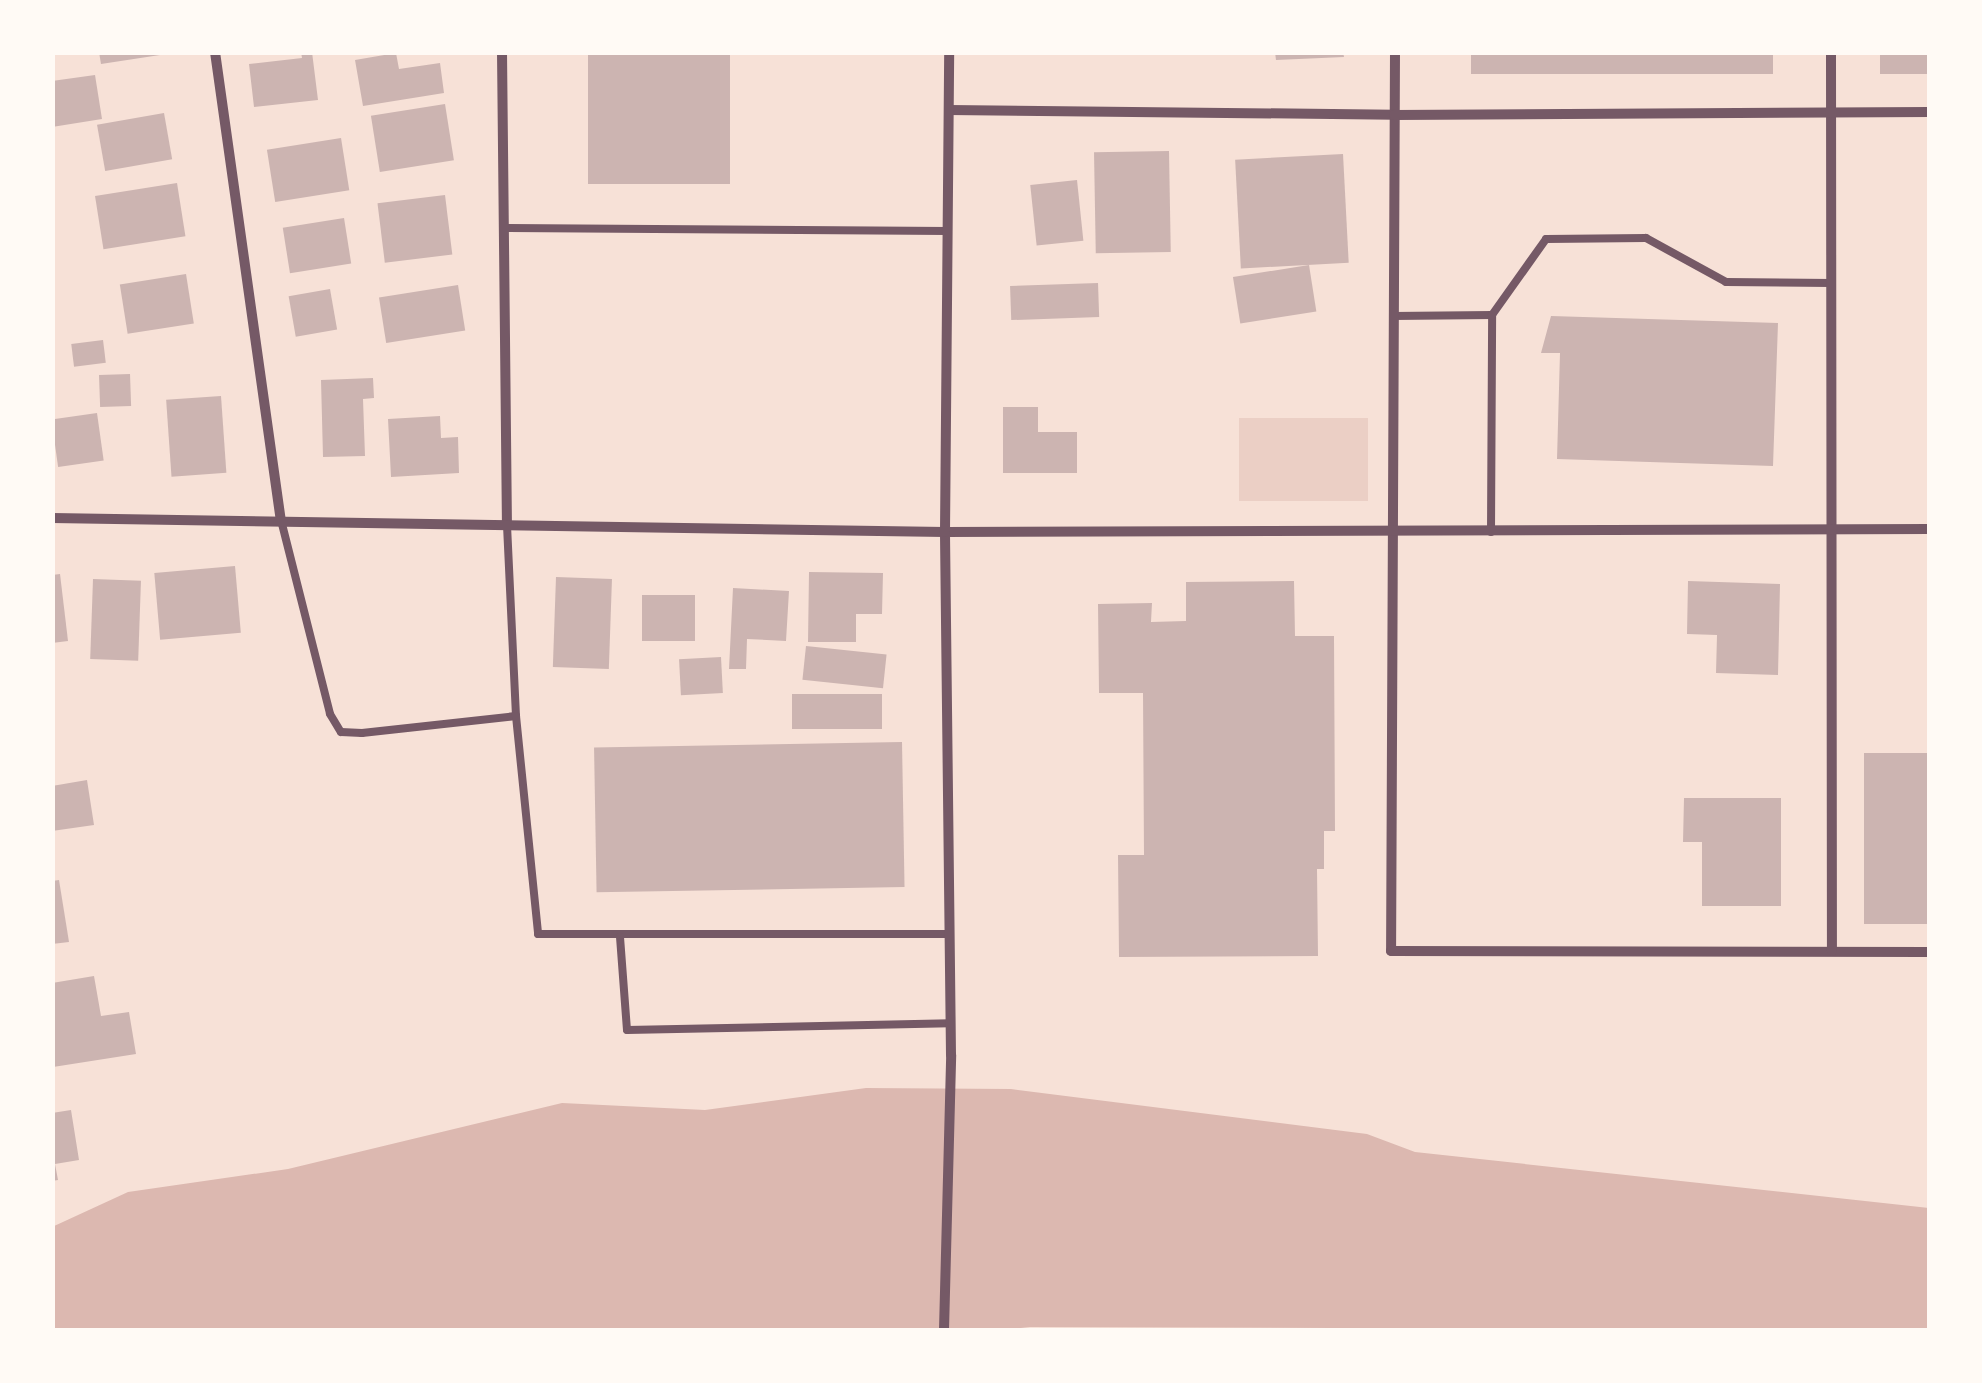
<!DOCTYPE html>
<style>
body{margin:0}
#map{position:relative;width:1982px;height:1383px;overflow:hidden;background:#f7e1d7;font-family:Manrope,sans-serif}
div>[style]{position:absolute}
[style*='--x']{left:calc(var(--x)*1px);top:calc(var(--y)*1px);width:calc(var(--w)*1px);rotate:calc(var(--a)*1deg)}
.green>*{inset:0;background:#ebcfc5;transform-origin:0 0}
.water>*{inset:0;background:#dcb8b0}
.building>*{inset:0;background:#ccb4b1;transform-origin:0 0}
.service>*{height:8px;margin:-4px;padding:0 4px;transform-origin:4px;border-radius:4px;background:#755966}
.minor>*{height:10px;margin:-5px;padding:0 5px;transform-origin:5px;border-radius:5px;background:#755966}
span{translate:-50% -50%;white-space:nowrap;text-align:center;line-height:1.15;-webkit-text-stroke:9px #fffaf5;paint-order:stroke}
.frame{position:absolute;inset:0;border:55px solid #fffaf5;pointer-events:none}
</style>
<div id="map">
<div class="green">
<i style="left:1239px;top:418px;width:129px;height:83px"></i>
</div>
<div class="water">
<i style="clip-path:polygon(866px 1088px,1011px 1089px,1367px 1134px,1415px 1152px,1929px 1208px,1929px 1330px,1030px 1327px,1002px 1330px,53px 1330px,52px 1227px,128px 1192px,288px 1169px,562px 1103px,705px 1110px)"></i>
</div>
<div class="building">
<i style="clip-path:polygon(99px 52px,160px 52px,160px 55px,101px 64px)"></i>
<i style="clip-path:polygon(301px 52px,312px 52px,318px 100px,254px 107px,249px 64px,302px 58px)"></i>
<i style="left:588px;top:52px;width:142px;height:132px"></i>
<i style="clip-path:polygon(1275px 52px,1343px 52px,1344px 57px,1276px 60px)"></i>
<i style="left:1471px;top:52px;width:302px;height:22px"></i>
<i style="left:1880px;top:52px;width:50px;height:22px"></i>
<i style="clip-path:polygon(396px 53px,399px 69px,440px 63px,444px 93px,363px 106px,355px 60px)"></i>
<i style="clip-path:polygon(95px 75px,102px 119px,52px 127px,52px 81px)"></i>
<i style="left:445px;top:104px;width:57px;height:75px;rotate:81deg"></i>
<i style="left:164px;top:113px;width:47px;height:68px;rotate:80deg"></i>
<i style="left:341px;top:138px;width:53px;height:75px;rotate:81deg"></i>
<i style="left:1169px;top:151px;width:101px;height:75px;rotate:89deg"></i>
<i style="left:1343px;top:154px;width:109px;height:108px;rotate:87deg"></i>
<i style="left:1077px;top:180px;width:61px;height:47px;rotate:84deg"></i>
<i style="left:177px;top:183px;width:54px;height:83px;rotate:81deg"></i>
<i style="left:445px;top:195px;width:60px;height:68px;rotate:83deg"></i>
<i style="left:344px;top:218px;width:46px;height:62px;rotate:81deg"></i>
<i style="left:1309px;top:265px;width:47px;height:77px;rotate:81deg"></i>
<i style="left:186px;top:274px;width:50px;height:67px;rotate:81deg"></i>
<i style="left:1098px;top:283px;width:34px;height:88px;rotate:88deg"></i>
<i style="left:458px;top:285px;width:46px;height:80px;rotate:81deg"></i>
<i style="left:330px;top:289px;width:41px;height:42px;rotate:80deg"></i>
<i style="clip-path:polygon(1551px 316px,1778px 323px,1773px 466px,1557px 459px,1560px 353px,1541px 353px)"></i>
<i style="left:103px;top:340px;width:23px;height:32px;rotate:83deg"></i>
<i style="left:130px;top:374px;width:32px;height:31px;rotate:88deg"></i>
<i style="clip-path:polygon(373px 378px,374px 398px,363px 399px,365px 456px,323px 457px,321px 380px)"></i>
<i style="left:221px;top:396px;width:77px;height:55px;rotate:86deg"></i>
<i style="clip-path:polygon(1003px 407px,1038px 407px,1038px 432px,1077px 432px,1077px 473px,1003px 473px)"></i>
<i style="left:97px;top:413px;width:48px;height:46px;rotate:82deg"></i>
<i style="clip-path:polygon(440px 416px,441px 438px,458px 437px,459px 473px,391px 477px,388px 419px)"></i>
<i style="left:235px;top:566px;width:67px;height:81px;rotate:85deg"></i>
<i style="clip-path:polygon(809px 572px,883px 573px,882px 614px,856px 614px,856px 642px,808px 642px)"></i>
<i style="clip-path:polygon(60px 574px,68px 641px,52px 643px,52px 575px)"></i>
<i style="left:556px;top:577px;width:56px;height:90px;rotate:2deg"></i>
<i style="left:93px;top:579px;width:48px;height:80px;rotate:2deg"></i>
<i style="clip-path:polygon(1294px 581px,1295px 636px,1334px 636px,1335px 831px,1324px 831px,1324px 869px,1317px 869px,1318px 956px,1119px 957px,1118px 855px,1144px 855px,1143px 693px,1099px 693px,1098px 604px,1152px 603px,1151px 622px,1186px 621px,1186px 582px)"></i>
<i style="clip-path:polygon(1688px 581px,1780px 584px,1778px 675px,1716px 673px,1717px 635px,1687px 634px)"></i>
<i style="clip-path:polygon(733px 588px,789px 591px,786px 641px,747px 639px,746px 669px,729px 669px)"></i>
<i style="left:695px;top:595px;width:46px;height:53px;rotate:90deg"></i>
<i style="left:806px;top:646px;width:81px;height:34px;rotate:6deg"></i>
<i style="left:721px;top:657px;width:36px;height:42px;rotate:87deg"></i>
<i style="left:792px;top:694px;width:90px;height:35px"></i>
<i style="left:902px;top:742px;width:145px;height:308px;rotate:89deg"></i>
<i style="left:1864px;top:753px;width:66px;height:171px"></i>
<i style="clip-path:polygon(87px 780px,94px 825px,52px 831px,52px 786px)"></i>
<i style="clip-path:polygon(1684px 798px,1781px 798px,1781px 906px,1702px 906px,1702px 842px,1683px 842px)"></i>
<i style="clip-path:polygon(59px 880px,69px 942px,52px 944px,52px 881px)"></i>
<i style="clip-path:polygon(94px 976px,101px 1016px,129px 1012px,136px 1054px,53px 1067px,52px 983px)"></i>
<i style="clip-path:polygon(71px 1110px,79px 1160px,55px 1164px,58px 1180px,52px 1181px,52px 1113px)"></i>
</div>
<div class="service">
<i style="--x:503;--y:228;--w:445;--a:0.4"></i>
<i style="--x:1393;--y:316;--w:99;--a:-0.6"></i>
<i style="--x:281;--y:520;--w:200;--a:75.8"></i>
<i style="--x:330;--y:714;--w:21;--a:59"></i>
<i style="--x:341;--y:732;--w:21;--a:3"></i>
<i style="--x:362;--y:733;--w:155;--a:-6.3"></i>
<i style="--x:516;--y:716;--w:194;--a:-92.7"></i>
<i style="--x:1491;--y:532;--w:217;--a:-89.7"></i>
<i style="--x:1492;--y:315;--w:93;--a:-54.6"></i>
<i style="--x:1546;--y:239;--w:100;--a:-0.6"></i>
<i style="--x:1646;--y:238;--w:91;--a:28.8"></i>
<i style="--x:1726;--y:282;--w:105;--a:0.5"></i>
<i style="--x:516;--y:716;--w:219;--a:84.2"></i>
<i style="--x:538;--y:934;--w:411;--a:0"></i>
<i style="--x:620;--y:937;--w:93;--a:85.7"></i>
<i style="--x:627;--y:1030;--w:323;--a:-1.2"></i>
</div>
<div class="minor">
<i style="--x:215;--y:52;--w:473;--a:82"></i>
<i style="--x:502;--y:52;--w:470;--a:89.4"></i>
<i style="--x:1395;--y:52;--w:899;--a:90.25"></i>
<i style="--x:1391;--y:951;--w:539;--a:0.11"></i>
<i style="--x:1831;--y:52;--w:899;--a:89.94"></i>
<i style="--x:949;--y:110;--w:445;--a:0.6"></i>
<i style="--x:1394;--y:115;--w:536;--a:-0.32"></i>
<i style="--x:52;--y:518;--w:893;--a:0.9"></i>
<i style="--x:945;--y:532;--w:985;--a:-0.17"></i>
<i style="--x:944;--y:1330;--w:275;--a:-88.5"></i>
<i style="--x:951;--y:1055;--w:523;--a:-90.66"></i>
<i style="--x:945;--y:532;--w:480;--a:-89.5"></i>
</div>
<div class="frame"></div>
</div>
